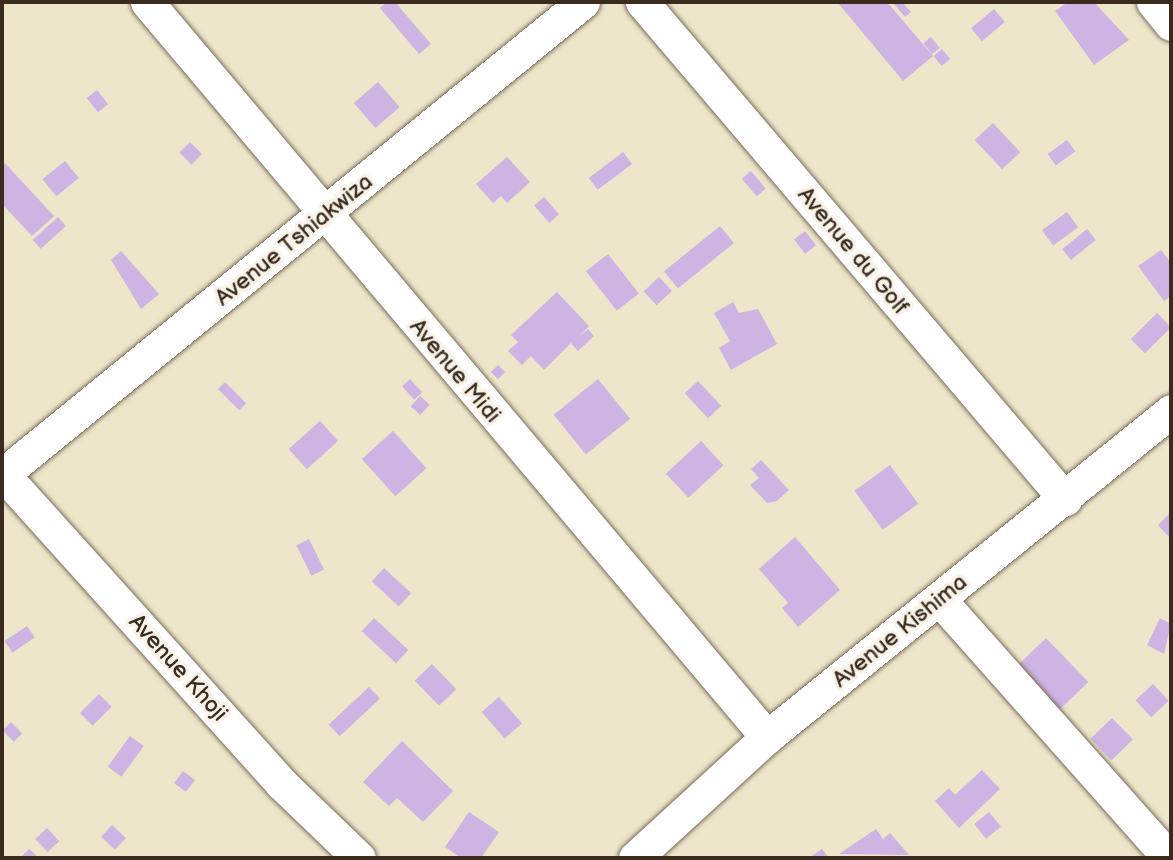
<!DOCTYPE html>
<style>
body{margin:0}
#map{position:relative;width:1173px;height:860px;overflow:hidden;background:#eee6ca;font-family:"Balsamiq Sans",sans-serif}
div>[style]{position:absolute}
[style*='--x']{left:calc(var(--x)*1px);top:calc(var(--y)*1px);width:calc(var(--w)*1px);rotate:calc(var(--a)*1deg)}
.building>*{inset:0;background:#cdb4e3;transform-origin:0 0}
.roads{filter:drop-shadow(0 0 2px #7a6c5a) drop-shadow(0 0 2px #7a6c5a)}
.minor>*{height:33px;margin:-16.5px;padding:0 16.5px;transform-origin:16.5px;border-radius:16.5px;background:#fff}
span{translate:-50% -50%;white-space:nowrap;text-align:center;line-height:1.15;-webkit-text-stroke:7px #f7f3e8;paint-order:stroke}
.street-label{font-size:23px;color:#3b2a1e}
.frame{position:absolute;inset:0;border:4px solid #3b2a1e;pointer-events:none}
</style>
<div id="map">
<div class="building">
<i style="clip-path:polygon(387px 2px,395px 2px,431px 44px,419px 54px,380px 8px)"></i>
<i style="clip-path:polygon(887px 2px,933px 56px,903px 81px,838px 3px)"></i>
<i style="clip-path:polygon(892px 2px,902px 2px,911px 12px,905px 17px)"></i>
<i style="clip-path:polygon(1068px 2px,1094px 2px,1129px 40px,1094px 65px,1055px 11px)"></i>
<i style="left:994px;top:9px;width:17px;height:30px;rotate:50deg"></i>
<i style="left:931px;top:37px;width:14px;height:10px;rotate:51deg"></i>
<i style="left:942px;top:49px;width:13px;height:11px;rotate:51deg"></i>
<i style="left:378px;top:82px;width:33px;height:32px;rotate:49deg"></i>
<i style="left:97px;top:90px;width:18px;height:13px;rotate:52deg"></i>
<i style="left:993px;top:123px;width:40px;height:25px;rotate:47deg"></i>
<i style="left:1067px;top:140px;width:14px;height:24px;rotate:54deg"></i>
<i style="left:190px;top:142px;width:17px;height:15px;rotate:45deg"></i>
<i style="left:623px;top:152px;width:15px;height:43px;rotate:53deg"></i>
<i style="clip-path:polygon(507px 157px,530px 182px,507px 203px,501px 196px,493px 203px,476px 184px)"></i>
<i style="clip-path:polygon(2px 160px,54px 216px,32px 236px,2px 204px)"></i>
<i style="left:65px;top:161px;width:22px;height:29px;rotate:51deg"></i>
<i style="left:751px;top:171px;width:23px;height:12px;rotate:50deg"></i>
<i style="left:544px;top:197px;width:23px;height:13px;rotate:49deg"></i>
<i style="left:1067px;top:212px;width:19px;height:31px;rotate:54deg"></i>
<i style="left:58px;top:217px;width:12px;height:34px;rotate:48deg"></i>
<i style="left:720px;top:226px;width:22px;height:72px;rotate:51deg"></i>
<i style="left:1087px;top:229px;width:14px;height:32px;rotate:51deg"></i>
<i style="left:805px;top:231px;width:18px;height:14px;rotate:52deg"></i>
<i style="clip-path:polygon(1161px 250px,1171px 263px,1171px 296px,1164px 301px,1138px 266px)"></i>
<i style="clip-path:polygon(121px 251px,159px 294px,141px 309px,111px 260px)"></i>
<i style="left:608px;top:254px;width:50px;height:28px;rotate:52deg"></i>
<i style="left:659px;top:277px;width:19px;height:21px;rotate:47deg"></i>
<i style="clip-path:polygon(557px 292px,589px 326px,578px 337px,588px 329px,594px 336px,578px 351px,571px 343px,544px 370px,531px 356px,522px 365px,508px 351px,518px 342px,511px 335px)"></i>
<i style="clip-path:polygon(733px 302px,739px 313px,758px 309px,777px 344px,731px 370px,719px 348px,730px 341px,714px 313px)"></i>
<i style="left:1157px;top:313px;width:20px;height:37px;rotate:45deg"></i>
<i style="left:498px;top:365px;width:10px;height:10px;rotate:45deg"></i>
<i style="left:410px;top:379px;width:18px;height:11px;rotate:47deg"></i>
<i style="left:598px;top:379px;width:51px;height:57px;rotate:51deg"></i>
<i style="left:698px;top:381px;width:34px;height:18px;rotate:47deg"></i>
<i style="left:225px;top:382px;width:30px;height:10px;rotate:45deg"></i>
<i style="left:420px;top:396px;width:13px;height:14px;rotate:42deg"></i>
<i style="left:320px;top:421px;width:27px;height:42px;rotate:48deg"></i>
<i style="left:393px;top:431px;width:50px;height:42px;rotate:48deg"></i>
<i style="left:701px;top:441px;width:33px;height:48px;rotate:47deg"></i>
<i style="clip-path:polygon(761px 460px,789px 490px,777px 501px,767px 503px,750px 485px,759px 478px,751px 469px)"></i>
<i style="left:890px;top:465px;width:48px;height:44px;rotate:54deg"></i>
<i style="clip-path:polygon(1171px 512px,1171px 539px,1158px 525px)"></i>
<i style="clip-path:polygon(795px 537px,840px 590px,798px 627px,782px 608px,788px 603px,759px 569px)"></i>
<i style="left:309px;top:539px;width:34px;height:14px;rotate:64deg"></i>
<i style="left:384px;top:568px;width:37px;height:18px;rotate:43deg"></i>
<i style="left:374px;top:618px;width:47px;height:18px;rotate:43deg"></i>
<i style="clip-path:polygon(1160px 618px,1171px 624px,1164px 654px,1147px 645px)"></i>
<i style="left:27px;top:626px;width:14px;height:27px;rotate:56deg"></i>
<i style="left:1046px;top:638px;width:61px;height:42px;rotate:46deg"></i>
<i style="left:432px;top:664px;width:35px;height:24px;rotate:46deg"></i>
<i style="left:1153px;top:684px;width:23px;height:24px;rotate:47deg"></i>
<i style="left:369px;top:687px;width:16px;height:55px;rotate:47deg"></i>
<i style="left:99px;top:694px;width:18px;height:27px;rotate:45deg"></i>
<i style="left:499px;top:697px;width:35px;height:23px;rotate:49deg"></i>
<i style="left:1112px;top:718px;width:30px;height:30px;rotate:46deg"></i>
<i style="left:11px;top:722px;width:16px;height:12px;rotate:45deg"></i>
<i style="left:130px;top:736px;width:17px;height:38px;rotate:36deg"></i>
<i style="clip-path:polygon(402px 741px,453px 791px,423px 822px,397px 798px,389px 806px,363px 782px)"></i>
<i style="clip-path:polygon(982px 770px,1000px 789px,959px 828px,935px 801px,949px 788px,955px 795px)"></i>
<i style="left:183px;top:771px;width:15px;height:15px;rotate:37deg"></i>
<i style="clip-path:polygon(469px 812px,499px 832px,481px 858px,461px 858px,445px 847px)"></i>
<i style="left:989px;top:812px;width:19px;height:19px;rotate:51deg"></i>
<i style="left:112px;top:825px;width:19px;height:16px;rotate:43deg"></i>
<i style="left:47px;top:828px;width:18px;height:16px;rotate:47deg"></i>
<i style="clip-path:polygon(876px 829px,883px 839px,890px 833px,909px 855px,839px 854px)"></i>
<i style="clip-path:polygon(29px 849px,39px 858px,20px 858px)"></i>
<i style="clip-path:polygon(822px 849px,829px 858px,809px 858px)"></i>
</div>
<div class="roads">
<div class="minor">
<i style="--x:147;--y:2;--w:962;--a:49.85"></i>
<i style="--x:642;--y:2;--w:653;--a:49.6"></i>
<i style="--x:1153;--y:2;--w:28;--a:51"></i>
<i style="--x:2;--y:473;--w:417;--a:48"></i>
<i style="--x:281;--y:783;--w:108;--a:43.9"></i>
<i style="--x:2;--y:475;--w:749;--a:-39.15"></i>
<i style="--x:940;--y:600;--w:345;--a:48.4"></i>
<i style="--x:635;--y:858;--w:179;--a:-42.5"></i>
<i style="--x:767;--y:737;--w:519;--a:-38.9"></i>
</div>
</div>
<div class="street-label">
<span style="left:294px;top:240px;rotate:-39deg">Avenue Tshiakwiza</span>
<span style="left:853px;top:251px;rotate:50deg">Avenue du Golf</span>
<span style="left:455px;top:371px;rotate:50deg">Avenue Midi</span>
<span style="left:900px;top:631px;rotate:-39deg">Avenue Kishima</span>
<span style="left:178px;top:668px;rotate:48deg">Avenue Khoji</span>
</div>
<div class="frame"></div>
</div>
